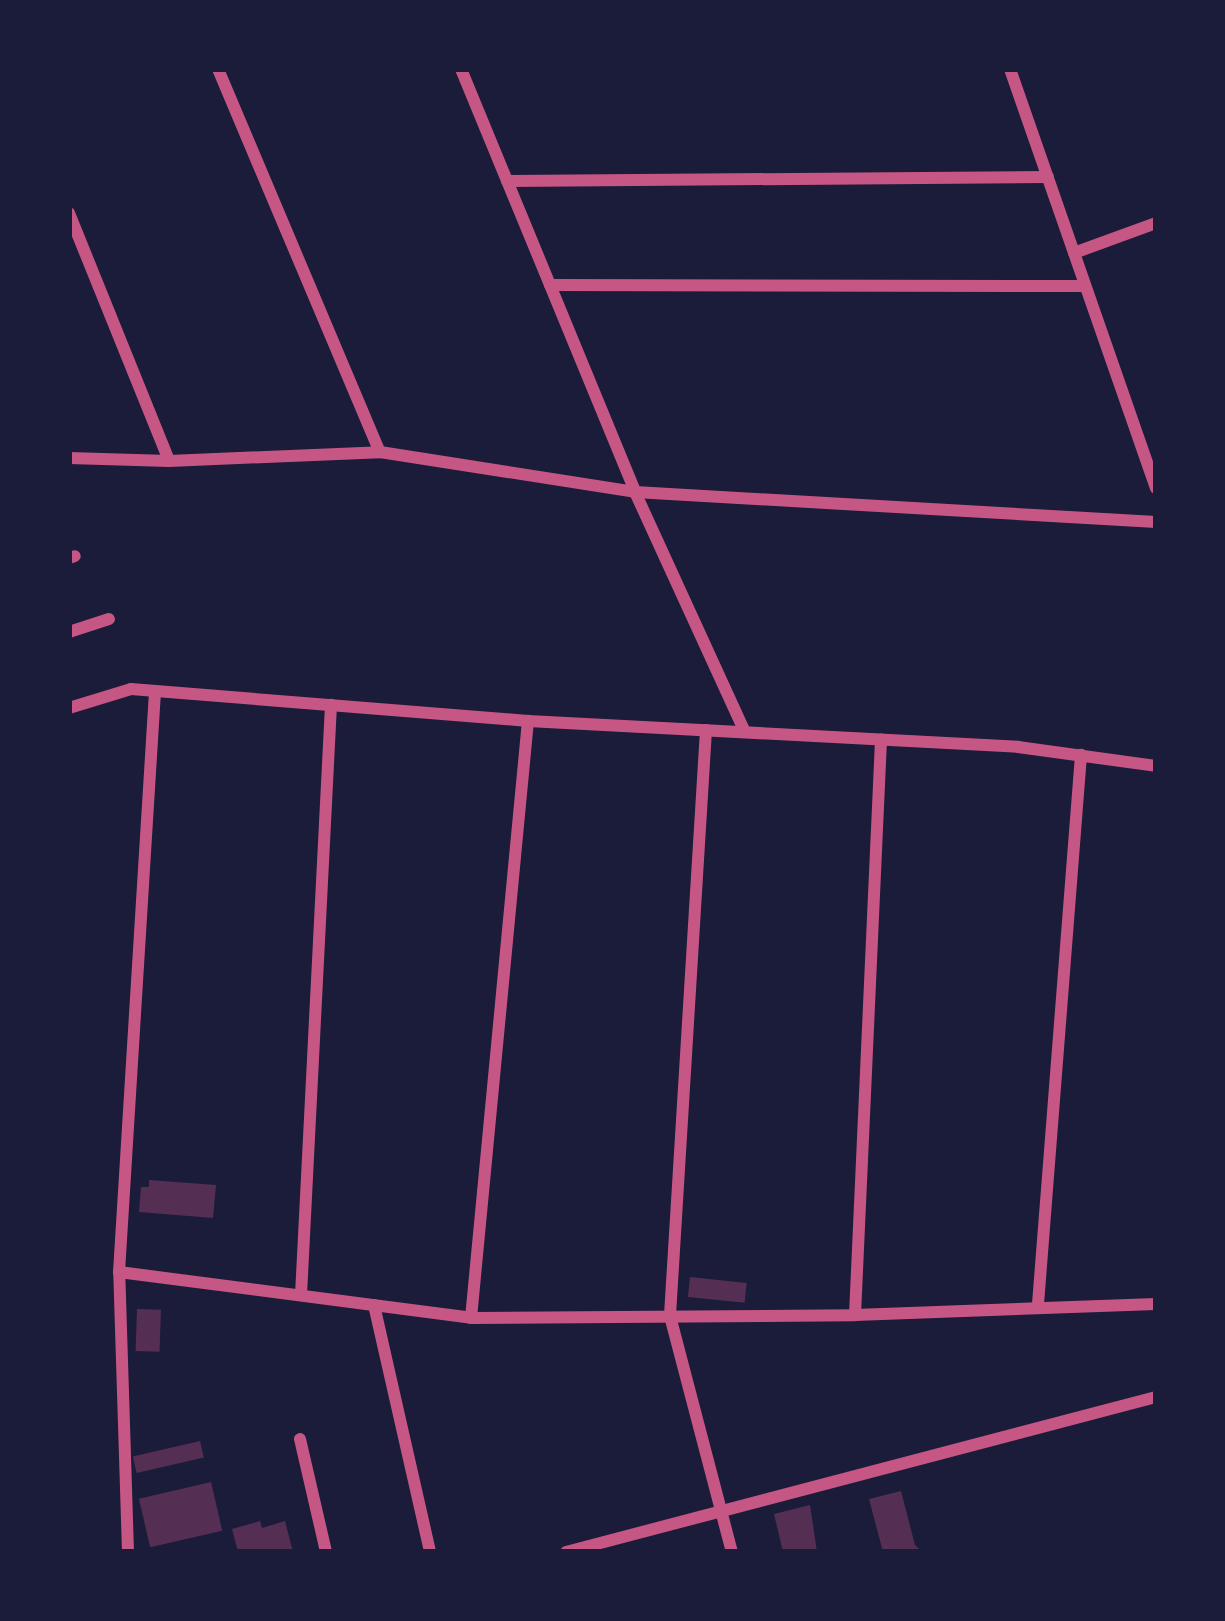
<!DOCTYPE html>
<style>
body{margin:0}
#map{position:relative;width:1225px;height:1621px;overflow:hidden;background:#1b1b3a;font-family:"DejaVu Sans",sans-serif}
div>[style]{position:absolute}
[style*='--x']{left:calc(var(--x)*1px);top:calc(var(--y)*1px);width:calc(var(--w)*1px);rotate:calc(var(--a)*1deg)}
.building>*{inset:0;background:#542f53;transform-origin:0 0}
.minor>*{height:12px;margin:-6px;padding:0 6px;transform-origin:6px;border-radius:6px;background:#c65784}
span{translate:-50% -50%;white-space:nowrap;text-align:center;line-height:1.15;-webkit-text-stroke:9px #1b1b3a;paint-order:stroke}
.frame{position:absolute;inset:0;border:72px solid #1b1b3a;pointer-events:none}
</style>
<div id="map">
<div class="building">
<i style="clip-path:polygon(149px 1180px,216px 1185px,213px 1218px,139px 1212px,141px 1187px,149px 1187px)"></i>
<i style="left:690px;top:1277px;width:57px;height:20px;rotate:6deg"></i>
<i style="left:137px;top:1309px;width:24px;height:42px;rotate:2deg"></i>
<i style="left:200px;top:1441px;width:17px;height:69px;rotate:77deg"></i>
<i style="left:211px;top:1482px;width:50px;height:74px;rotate:77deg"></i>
<i style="clip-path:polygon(901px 1491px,915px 1545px,922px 1552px,883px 1552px,869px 1499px)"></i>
<i style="clip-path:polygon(810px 1505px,817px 1552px,783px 1552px,774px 1514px)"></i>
<i style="clip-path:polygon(260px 1521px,262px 1528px,285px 1521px,293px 1552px,238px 1552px,232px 1529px)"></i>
</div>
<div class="minor">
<i style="--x:218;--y:69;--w:416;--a:67.1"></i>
<i style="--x:461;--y:69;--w:457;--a:67.6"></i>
<i style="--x:635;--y:492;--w:264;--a:65.4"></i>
<i style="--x:1010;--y:69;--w:444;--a:70.8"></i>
<i style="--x:507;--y:181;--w:541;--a:-0.42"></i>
<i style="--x:69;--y:213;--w:267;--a:68"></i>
<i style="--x:1074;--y:253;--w:87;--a:-20.1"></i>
<i style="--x:550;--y:285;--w:535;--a:0.11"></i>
<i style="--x:69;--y:458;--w:100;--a:1.7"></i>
<i style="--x:169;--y:461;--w:211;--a:-2.4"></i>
<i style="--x:380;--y:452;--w:258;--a:8.9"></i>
<i style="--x:635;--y:492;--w:522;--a:3.3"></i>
<i style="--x:69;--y:558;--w:6;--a:-18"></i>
<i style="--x:69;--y:632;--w:42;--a:-18"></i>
<i style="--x:69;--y:708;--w:65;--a:-17"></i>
<i style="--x:131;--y:689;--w:398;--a:4.6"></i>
<i style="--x:528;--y:721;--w:491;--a:3"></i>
<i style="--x:1018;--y:747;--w:139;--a:7.8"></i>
<i style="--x:706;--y:730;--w:587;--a:93.52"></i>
<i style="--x:670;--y:1316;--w:244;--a:75.3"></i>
<i style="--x:119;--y:1272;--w:355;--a:7.4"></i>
<i style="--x:471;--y:1318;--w:384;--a:-0.4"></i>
<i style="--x:855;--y:1315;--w:301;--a:-2.1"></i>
<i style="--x:301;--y:1295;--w:591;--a:-87.09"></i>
<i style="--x:1038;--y:1304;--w:551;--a:-85.52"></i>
<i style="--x:374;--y:1305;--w:253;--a:77.2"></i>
<i style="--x:855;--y:1315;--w:576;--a:-87.41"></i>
<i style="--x:471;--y:1318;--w:600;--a:-84.55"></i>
<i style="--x:300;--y:1439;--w:116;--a:77"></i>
<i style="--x:128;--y:1552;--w:280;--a:-91.8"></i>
<i style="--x:119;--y:1272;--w:582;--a:-86.45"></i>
<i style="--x:566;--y:1552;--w:610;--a:-14.72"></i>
</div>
<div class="frame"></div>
</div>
